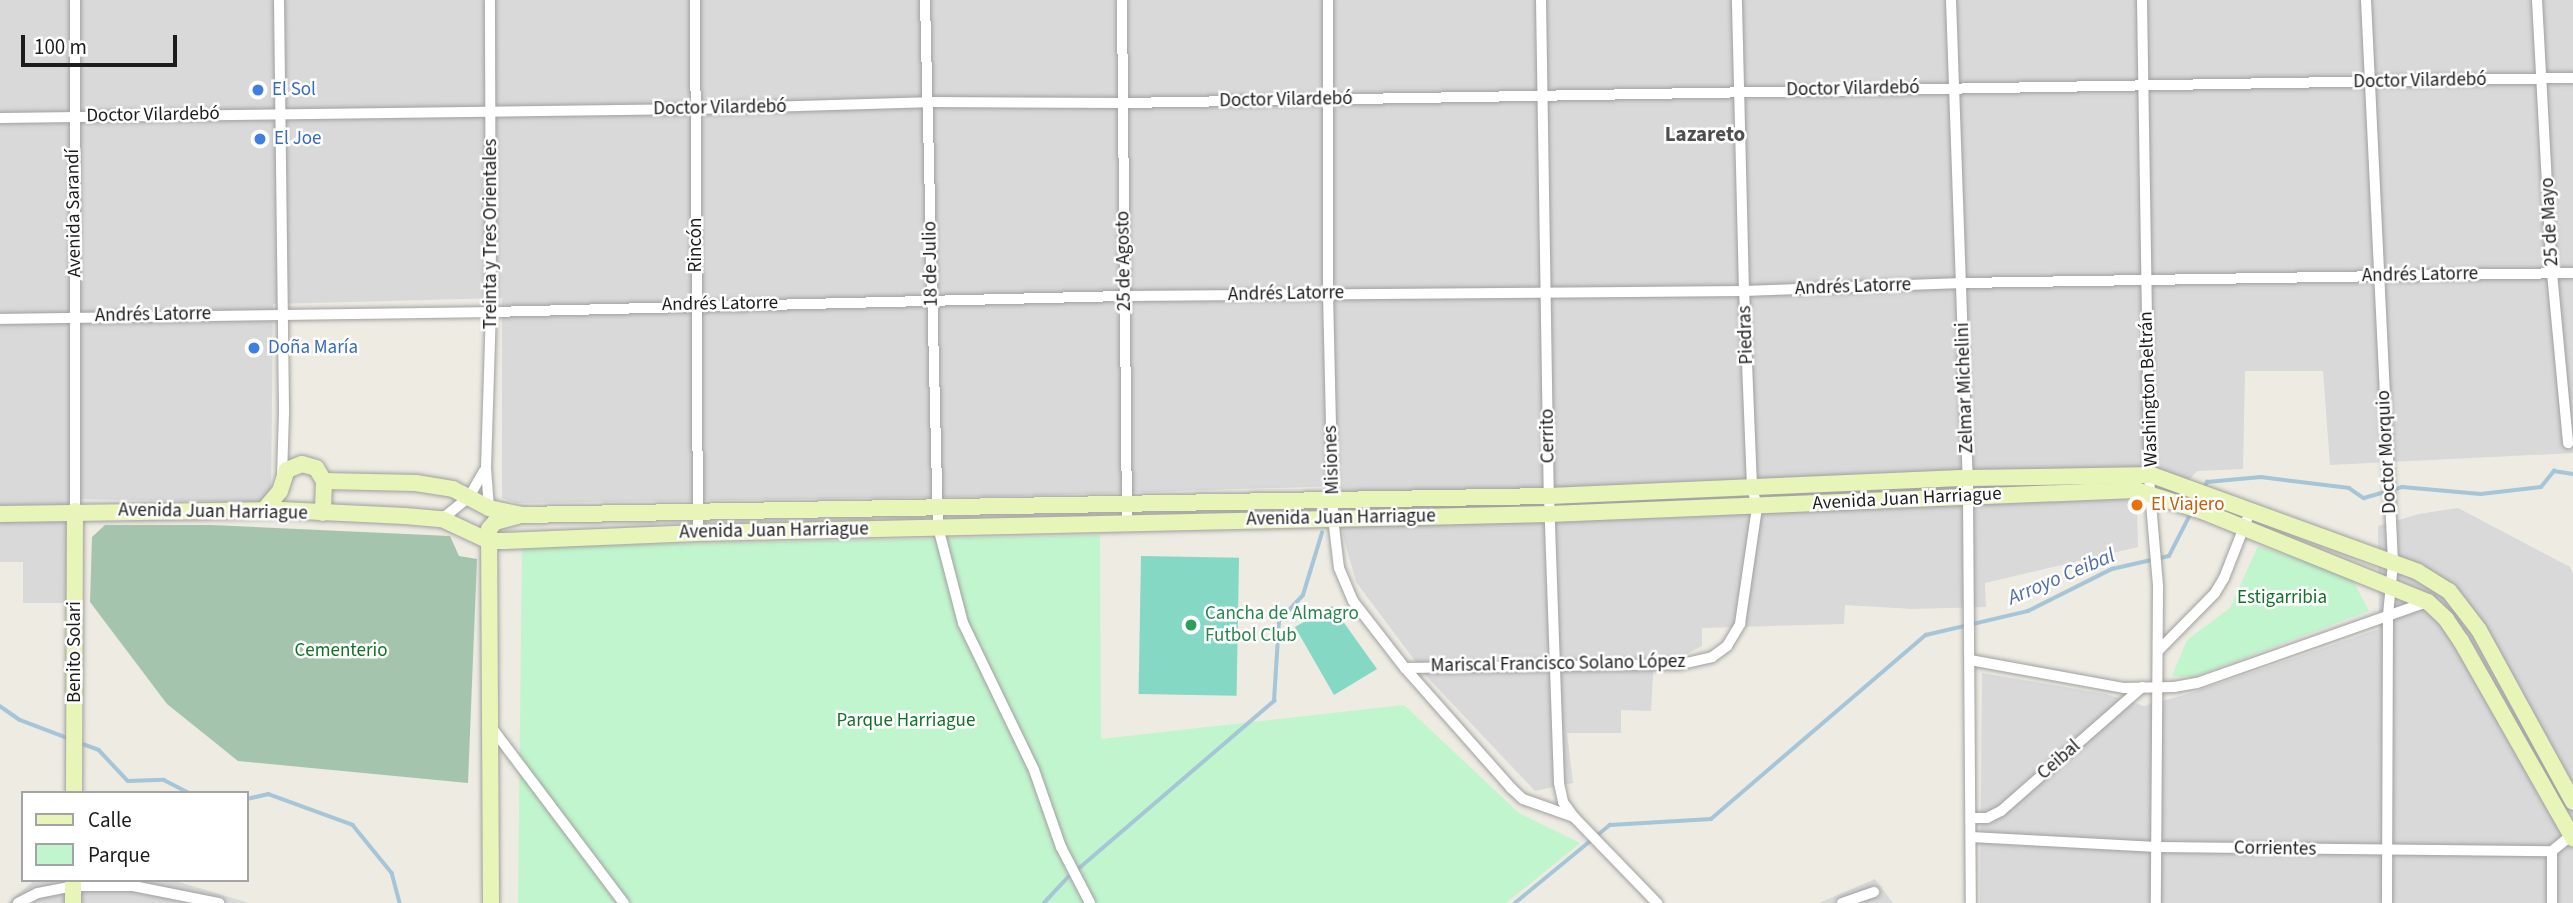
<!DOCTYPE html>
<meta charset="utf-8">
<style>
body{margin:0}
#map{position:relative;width:2573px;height:903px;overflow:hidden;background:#edebe2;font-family:"Source Sans 3",sans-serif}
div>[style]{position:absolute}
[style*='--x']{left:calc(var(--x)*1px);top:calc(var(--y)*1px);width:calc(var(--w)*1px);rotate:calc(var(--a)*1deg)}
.residential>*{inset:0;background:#dad9d9}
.cemetery>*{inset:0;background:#a5c4ae}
.park>*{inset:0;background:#c1f5cd}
.pitch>*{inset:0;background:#84d8c4;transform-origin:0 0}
.stream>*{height:3.5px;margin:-1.75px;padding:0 1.75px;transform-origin:1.75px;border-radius:1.75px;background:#a5c5d8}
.roads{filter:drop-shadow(0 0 2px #a0a0a0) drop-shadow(0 0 2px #a0a0a0)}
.street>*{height:10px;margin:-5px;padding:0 5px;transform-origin:5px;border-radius:5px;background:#fff}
.secondary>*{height:16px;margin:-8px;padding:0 8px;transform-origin:8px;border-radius:8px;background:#e8f5b8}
.dots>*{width:19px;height:19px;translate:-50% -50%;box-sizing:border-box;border:4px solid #fff;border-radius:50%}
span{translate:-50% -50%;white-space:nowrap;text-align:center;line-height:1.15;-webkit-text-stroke:5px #fff;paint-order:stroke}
.street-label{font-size:19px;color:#1c1c1c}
.shop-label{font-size:19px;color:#366cbe}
.left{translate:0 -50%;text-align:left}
.food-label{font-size:19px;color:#c56008}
.park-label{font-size:19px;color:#127228}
.leisure-label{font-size:19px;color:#27864d}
.neighbourhood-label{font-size:21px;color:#4f4f4f;font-weight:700}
.water-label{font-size:21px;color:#4f6da5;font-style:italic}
.legend{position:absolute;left:21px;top:791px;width:228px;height:91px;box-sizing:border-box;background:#fff;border:2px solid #a4a4a4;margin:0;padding:9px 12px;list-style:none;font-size:21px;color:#1c1c1c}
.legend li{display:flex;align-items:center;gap:14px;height:35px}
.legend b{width:35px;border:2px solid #a4a4a4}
.scale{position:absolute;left:21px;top:35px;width:156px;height:32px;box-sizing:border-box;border:4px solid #1c1c1c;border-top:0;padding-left:9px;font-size:21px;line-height:24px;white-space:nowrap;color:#1c1c1c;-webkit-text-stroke:5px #fff;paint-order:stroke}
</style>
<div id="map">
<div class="residential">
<i style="clip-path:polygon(0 0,2573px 0,2573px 453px,2330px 465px,2323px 371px,2245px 371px,2243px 469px,2197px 471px,2169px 504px,2137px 502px,2138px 547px,1985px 583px,1986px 607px,1912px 609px,1845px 605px,1844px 624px,1702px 628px,1702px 646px,1685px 655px,1654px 658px,1651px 711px,1621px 710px,1621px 733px,1567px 733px,1573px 783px,1535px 791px,1427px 677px,1356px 582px,1343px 535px,1341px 486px,1014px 496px,517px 503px,502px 498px,502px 298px,273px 304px,271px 489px,262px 502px,69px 499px,66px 603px,23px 603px,23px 562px,0 562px)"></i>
<i style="clip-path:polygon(2458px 508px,2570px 567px,2573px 574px,2573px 903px,1980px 903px,1982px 673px,2106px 694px,2144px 706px,2191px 693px,2379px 629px,2378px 526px,2419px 514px)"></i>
<i style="clip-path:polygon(1875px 879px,1893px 903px,1819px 903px)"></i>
<i style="clip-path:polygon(35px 880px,172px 880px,249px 903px,7px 903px)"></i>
</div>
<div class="cemetery">
<i style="clip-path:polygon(105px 525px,211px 525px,450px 536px,459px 556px,477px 559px,468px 783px,238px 761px,167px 704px,90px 602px,92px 537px)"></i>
</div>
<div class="park">
<i style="clip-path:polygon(1100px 535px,1101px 739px,1404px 705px,1519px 813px,1580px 843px,1506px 903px,518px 903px,522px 547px)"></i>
<i style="clip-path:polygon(2258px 546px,2351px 577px,2369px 611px,2193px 677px,2172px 676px,2187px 640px,2230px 608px)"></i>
</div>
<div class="pitch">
<i style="left:1141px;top:556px;width:98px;height:138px;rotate:1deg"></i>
<i style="clip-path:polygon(1332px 606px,1377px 669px,1334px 695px,1295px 627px)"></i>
</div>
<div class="stream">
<i style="--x:2203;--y:490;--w:9;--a:-63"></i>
<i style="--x:2207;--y:482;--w:54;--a:-5.3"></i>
<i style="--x:2261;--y:477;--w:89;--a:7.1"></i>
<i style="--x:2349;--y:488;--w:18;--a:34"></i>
<i style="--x:2364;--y:498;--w:40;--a:-16"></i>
<i style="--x:2402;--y:487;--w:79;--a:5.1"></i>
<i style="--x:2481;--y:494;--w:60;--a:-6.7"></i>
<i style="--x:2541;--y:487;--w:21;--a:-51"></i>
<i style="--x:2554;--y:471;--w:19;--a:9"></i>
<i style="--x:0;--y:706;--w:24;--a:35"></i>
<i style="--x:20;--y:720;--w:53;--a:20.8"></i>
<i style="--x:80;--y:743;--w:20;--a:20"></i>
<i style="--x:99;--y:750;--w:42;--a:46.9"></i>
<i style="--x:128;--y:781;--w:36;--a:-2"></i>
<i style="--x:164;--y:780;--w:28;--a:27"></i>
<i style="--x:247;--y:799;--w:22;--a:-13"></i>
<i style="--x:268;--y:794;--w:90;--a:20"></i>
<i style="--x:353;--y:825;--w:62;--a:50.9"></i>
<i style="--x:392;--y:873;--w:31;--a:75"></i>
<i style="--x:1077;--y:870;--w:260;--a:-40.6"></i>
<i style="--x:1274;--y:701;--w:80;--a:-86.4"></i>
<i style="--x:1279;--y:621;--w:35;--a:-47"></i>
<i style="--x:1303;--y:595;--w:65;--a:-73"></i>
<i style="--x:1044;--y:903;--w:35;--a:-47"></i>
<i style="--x:1515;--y:903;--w:123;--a:-39.4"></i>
<i style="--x:1610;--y:825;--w:101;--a:-3.4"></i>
<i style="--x:1711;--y:819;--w:283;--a:-40.6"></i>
<i style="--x:1926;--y:635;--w:105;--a:-13.2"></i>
<i style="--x:2028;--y:611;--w:94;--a:-26.6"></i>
<i style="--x:2112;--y:569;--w:58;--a:-12.8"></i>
<i style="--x:2169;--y:556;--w:48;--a:-62.9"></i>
</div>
<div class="roads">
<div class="street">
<i style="--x:75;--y:0;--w:511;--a:90"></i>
<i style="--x:279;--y:0;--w:413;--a:89.3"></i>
<i style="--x:284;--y:413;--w:64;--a:91.8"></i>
<i style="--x:695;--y:0;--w:533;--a:89.68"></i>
<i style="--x:925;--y:0;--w:527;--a:88.59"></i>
<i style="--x:938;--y:527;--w:99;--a:75.4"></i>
<i style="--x:963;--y:623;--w:163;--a:64.2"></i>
<i style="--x:1034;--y:770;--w:82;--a:70.7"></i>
<i style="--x:1061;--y:847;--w:63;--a:62.6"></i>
<i style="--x:1122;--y:0;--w:522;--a:89.45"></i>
<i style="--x:1328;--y:0;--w:293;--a:90"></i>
<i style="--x:1328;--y:293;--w:225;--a:88.7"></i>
<i style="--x:1333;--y:518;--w:50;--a:83.2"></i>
<i style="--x:1339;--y:568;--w:36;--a:67"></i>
<i style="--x:1353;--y:601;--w:85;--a:52.2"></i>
<i style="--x:1405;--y:668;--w:160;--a:48.5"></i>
<i style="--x:1511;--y:788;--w:16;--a:43"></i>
<i style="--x:1523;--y:799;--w:54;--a:19.4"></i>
<i style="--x:1541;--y:0;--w:496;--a:89.1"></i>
<i style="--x:1549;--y:496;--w:287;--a:88"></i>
<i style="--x:1559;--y:783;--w:19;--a:78"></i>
<i style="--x:1563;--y:802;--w:19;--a:54"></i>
<i style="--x:1574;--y:817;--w:120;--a:46"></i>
<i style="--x:1951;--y:0;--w:496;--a:88"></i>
<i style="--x:1968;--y:496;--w:407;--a:89.6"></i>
<i style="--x:2142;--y:0;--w:492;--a:89.1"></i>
<i style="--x:2150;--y:492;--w:94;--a:85.1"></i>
<i style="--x:2158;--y:586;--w:317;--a:90.4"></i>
<i style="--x:2366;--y:0;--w:564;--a:87.25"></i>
<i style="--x:2393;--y:563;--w:52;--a:95.5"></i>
<i style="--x:2388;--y:615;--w:288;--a:90.2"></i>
<i style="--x:2537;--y:0;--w:273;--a:86.9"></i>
<i style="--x:2552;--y:273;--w:171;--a:84.6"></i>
<i style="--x:0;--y:118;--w:696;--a:-0.74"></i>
<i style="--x:696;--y:109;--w:231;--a:-1.7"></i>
<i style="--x:927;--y:102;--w:196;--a:0.3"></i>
<i style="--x:1123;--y:103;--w:1450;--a:-0.99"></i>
<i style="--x:0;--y:319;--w:491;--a:-0.8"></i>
<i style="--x:491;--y:312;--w:634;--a:-1.45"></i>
<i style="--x:1125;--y:296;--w:619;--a:-0.46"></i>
<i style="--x:1744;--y:291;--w:218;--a:-2.1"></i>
<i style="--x:1962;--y:283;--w:611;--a:-0.94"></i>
<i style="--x:489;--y:508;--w:40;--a:-94.3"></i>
<i style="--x:486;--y:468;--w:156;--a:-88.2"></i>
<i style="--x:491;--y:312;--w:312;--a:-90.2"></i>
<i style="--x:442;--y:519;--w:35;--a:-39"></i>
<i style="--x:469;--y:497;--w:30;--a:-60"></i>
<i style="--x:2158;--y:651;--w:81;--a:-45.5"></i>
<i style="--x:2215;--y:593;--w:17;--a:-59"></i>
<i style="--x:2224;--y:578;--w:74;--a:-68.6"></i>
<i style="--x:1970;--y:660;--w:157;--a:10.3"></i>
<i style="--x:2124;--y:688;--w:50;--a:-1.1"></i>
<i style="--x:2174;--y:687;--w:23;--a:-10"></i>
<i style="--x:2197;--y:683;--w:244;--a:-19.4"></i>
<i style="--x:1405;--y:668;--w:277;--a:-0.8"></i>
<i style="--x:1682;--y:664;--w:31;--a:-13"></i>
<i style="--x:1712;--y:657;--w:19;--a:-36"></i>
<i style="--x:1727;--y:646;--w:26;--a:-59"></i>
<i style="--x:1740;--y:624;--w:118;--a:-81.7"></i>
<i style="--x:1757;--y:507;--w:21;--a:-104"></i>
<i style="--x:1752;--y:487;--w:196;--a:-92.3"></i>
<i style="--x:1744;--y:291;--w:291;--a:-91.4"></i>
<i style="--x:492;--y:728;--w:219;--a:53"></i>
<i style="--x:1971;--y:818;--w:16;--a:0"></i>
<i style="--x:1987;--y:818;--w:16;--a:-27"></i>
<i style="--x:2001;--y:811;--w:188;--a:-41.3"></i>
<i style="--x:1971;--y:837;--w:186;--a:3.1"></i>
<i style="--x:2157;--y:847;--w:395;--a:0.6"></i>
<i style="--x:2552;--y:851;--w:27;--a:-39"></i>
<i style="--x:2552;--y:851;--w:52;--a:90"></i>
<i style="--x:18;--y:903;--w:22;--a:-27"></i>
<i style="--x:38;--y:893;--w:36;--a:-11"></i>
<i style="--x:73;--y:886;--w:60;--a:0"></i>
<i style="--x:133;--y:886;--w:88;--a:11.2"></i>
<i style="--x:1842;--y:903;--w:34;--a:-19"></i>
</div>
<div class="secondary">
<i style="--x:324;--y:481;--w:92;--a:1.2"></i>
<i style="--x:416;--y:483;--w:37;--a:9"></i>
<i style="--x:453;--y:489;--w:41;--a:27.8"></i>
<i style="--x:489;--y:508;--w:33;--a:12"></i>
<i style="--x:521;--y:515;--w:1028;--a:-1.06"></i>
<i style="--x:1549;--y:496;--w:418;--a:-2.5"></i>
<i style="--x:1967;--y:478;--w:185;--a:-0.9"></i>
<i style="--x:2152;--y:475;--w:283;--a:20"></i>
<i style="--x:2418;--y:572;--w:36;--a:32"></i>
<i style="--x:2449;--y:591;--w:49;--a:52.4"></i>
<i style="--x:2479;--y:630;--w:196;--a:61.3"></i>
<i style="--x:264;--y:510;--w:25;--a:-50"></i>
<i style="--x:280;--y:491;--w:22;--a:-72"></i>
<i style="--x:287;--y:470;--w:16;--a:-22"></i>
<i style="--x:302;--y:464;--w:15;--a:16"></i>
<i style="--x:316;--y:468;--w:15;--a:58"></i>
<i style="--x:324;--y:481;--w:32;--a:92"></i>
<i style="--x:0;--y:514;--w:281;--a:-0.8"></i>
<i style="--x:281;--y:510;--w:124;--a:2.8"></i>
<i style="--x:405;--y:516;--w:37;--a:5"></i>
<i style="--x:442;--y:519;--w:52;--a:25.1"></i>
<i style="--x:489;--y:541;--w:16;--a:0"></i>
<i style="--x:505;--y:541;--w:193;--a:-2.4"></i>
<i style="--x:698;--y:533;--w:852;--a:-1.28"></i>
<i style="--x:1550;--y:514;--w:586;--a:-2.35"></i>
<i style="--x:2136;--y:490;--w:72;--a:17.7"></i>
<i style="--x:2205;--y:512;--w:240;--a:22"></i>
<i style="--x:2428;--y:602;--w:25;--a:43"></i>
<i style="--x:2446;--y:619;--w:27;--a:56"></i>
<i style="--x:2461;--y:641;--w:227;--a:60.4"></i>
<i style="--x:74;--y:793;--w:282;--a:-89.8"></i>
<i style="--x:73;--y:903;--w:23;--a:-90"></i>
<i style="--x:491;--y:903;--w:374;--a:-90.3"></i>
<i style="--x:489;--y:529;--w:9;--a:-49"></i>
<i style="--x:495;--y:522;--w:24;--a:-15"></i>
</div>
</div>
<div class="dots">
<i style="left:258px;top:90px;background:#3f7fe0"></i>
<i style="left:260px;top:139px;background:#3f7fe0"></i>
<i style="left:254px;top:348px;background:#3f7fe0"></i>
<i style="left:2137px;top:505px;background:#e8710a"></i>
<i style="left:1191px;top:625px;background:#2e9e5b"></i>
</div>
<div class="street-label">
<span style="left:2420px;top:81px;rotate:-1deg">Doctor Vilardebó</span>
<span style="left:1853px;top:89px;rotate:-1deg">Doctor Vilardebó</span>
<span style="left:1286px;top:100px;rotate:-1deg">Doctor Vilardebó</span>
<span style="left:720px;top:108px;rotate:-1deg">Doctor Vilardebó</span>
<span style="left:153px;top:115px;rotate:-1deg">Doctor Vilardebó</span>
<span style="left:74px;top:213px;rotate:-91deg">Avenida Sarandí</span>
<span style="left:2550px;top:222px;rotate:-93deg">25 de Mayo</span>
<span style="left:491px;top:234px;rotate:-90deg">Treinta y Tres Orientales</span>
<span style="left:696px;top:245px;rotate:-90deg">Rincón</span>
<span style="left:1124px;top:261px;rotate:-91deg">25 de Agosto</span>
<span style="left:931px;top:264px;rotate:-91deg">18 de Julio</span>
<span style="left:2420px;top:275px;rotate:-1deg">Andrés Latorre</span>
<span style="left:1853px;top:287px;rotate:-2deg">Andrés Latorre</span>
<span style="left:1286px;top:294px;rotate:-1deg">Andrés Latorre</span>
<span style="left:720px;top:304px;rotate:-1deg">Andrés Latorre</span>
<span style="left:153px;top:315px;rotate:-1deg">Andrés Latorre</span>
<span style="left:1746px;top:335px;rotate:-92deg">Piedras</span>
<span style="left:1965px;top:388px;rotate:-92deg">Zelmar Michelini</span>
<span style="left:2149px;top:389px;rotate:-92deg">Washington Beltrán</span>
<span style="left:1548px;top:436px;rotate:-91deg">Cerrito</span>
<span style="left:2387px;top:452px;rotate:-93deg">Doctor Morquio</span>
<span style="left:1332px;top:460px;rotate:-92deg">Misiones</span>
<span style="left:1907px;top:499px;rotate:-3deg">Avenida Juan Harriague</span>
<span style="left:213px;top:512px;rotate:1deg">Avenida Juan Harriague</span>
<span style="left:1341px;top:518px;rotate:-1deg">Avenida Juan Harriague</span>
<span style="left:774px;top:531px;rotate:-1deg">Avenida Juan Harriague</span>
<span style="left:75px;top:652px;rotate:-90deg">Benito Solari</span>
<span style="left:1558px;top:664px;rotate:-1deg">Mariscal Francisco Solano López</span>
<span style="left:2059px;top:760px;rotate:-41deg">Ceibal</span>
<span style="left:2275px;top:849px;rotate:1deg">Corrientes</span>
</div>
<div class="shop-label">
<span class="left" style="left:272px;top:90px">El Sol</span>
<span class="left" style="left:274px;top:139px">El Joe</span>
<span class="left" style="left:268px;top:348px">Doña María</span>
</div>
<div class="food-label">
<span class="left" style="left:2151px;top:505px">El Viajero</span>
</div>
<div class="park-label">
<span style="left:2282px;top:598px">Estigarribia</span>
<span style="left:341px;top:651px">Cementerio</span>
<span style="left:906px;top:721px">Parque Harriague</span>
</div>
<div class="leisure-label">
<span class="left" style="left:1205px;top:625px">Cancha de Almagro<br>Futbol Club</span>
</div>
<div class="neighbourhood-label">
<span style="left:1705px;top:134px">Lazareto</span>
</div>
<div class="water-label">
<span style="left:2061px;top:576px;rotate:-23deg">Arroyo Ceibal</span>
</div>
<ul class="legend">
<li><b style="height:9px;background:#e8f5b8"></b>Calle</li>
<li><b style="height:19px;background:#c1f5cd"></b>Parque</li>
</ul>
<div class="scale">100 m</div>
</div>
